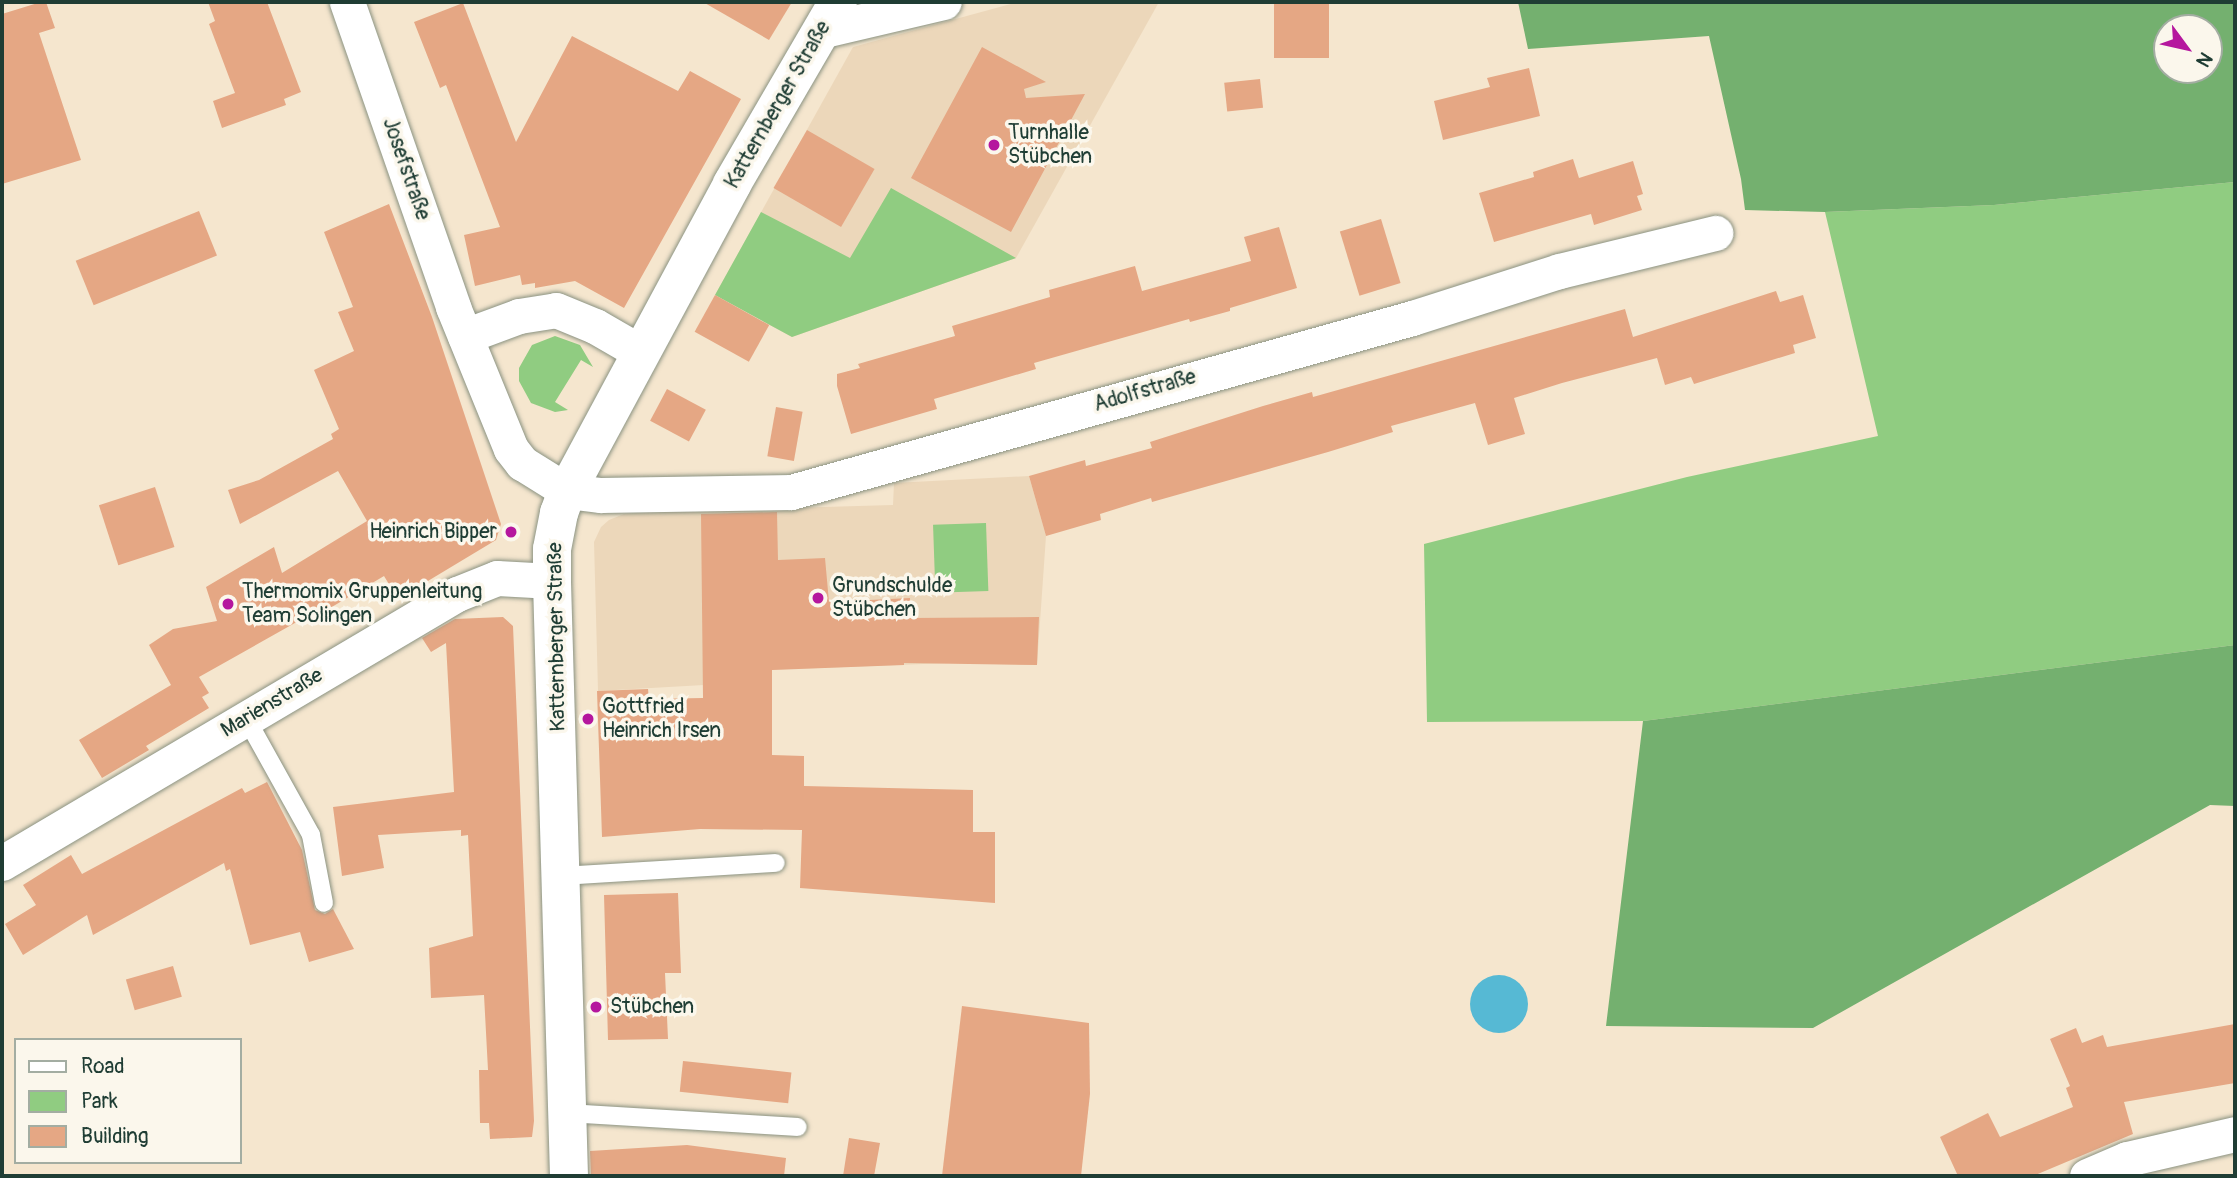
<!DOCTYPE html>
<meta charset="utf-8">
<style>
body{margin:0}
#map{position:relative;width:2237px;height:1178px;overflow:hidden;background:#f5e6ce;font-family:Pangolin,sans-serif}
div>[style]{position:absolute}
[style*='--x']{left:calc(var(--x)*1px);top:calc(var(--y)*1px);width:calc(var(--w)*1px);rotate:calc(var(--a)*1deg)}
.built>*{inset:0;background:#ecd7ba}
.green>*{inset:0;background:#90cc81;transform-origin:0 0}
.forest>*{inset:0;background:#74b06f}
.water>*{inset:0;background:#56b9d4}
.round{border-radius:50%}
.building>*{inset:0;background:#e5a784;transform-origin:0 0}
.roads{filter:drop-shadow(0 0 2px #8a9281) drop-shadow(0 0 2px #8a9281)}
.service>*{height:18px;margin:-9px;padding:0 9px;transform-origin:9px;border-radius:9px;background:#fff}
.minor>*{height:35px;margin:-17.5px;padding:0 17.5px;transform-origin:17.5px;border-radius:17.5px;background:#fff}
.tertiary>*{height:38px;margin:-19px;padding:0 19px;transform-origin:19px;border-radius:19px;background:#fff}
.dots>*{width:19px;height:19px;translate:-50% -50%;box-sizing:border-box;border:4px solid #fbf7ec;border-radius:50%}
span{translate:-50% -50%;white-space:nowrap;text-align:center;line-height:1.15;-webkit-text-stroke:7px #fbf7ec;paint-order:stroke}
.street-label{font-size:21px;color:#1f3d34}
.poi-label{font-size:21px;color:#1f3d34}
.left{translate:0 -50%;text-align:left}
.right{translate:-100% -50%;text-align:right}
.frame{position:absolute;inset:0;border:4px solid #1f3d34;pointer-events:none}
.legend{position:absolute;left:14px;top:1038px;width:228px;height:126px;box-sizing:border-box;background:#fbf7ec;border:2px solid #a3ada2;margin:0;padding:9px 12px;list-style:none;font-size:21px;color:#1f3d34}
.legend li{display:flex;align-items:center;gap:14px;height:35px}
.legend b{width:35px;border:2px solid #a3ada2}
.north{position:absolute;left:2153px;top:14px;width:70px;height:70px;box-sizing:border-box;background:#fbf7ec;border:2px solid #a3ada2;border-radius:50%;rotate:123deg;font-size:19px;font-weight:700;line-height:28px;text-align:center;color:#1f3d34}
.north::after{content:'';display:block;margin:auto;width:24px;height:32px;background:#b5179e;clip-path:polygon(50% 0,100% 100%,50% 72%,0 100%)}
</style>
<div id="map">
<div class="built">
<i style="clip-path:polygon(1018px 2px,1159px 2px,1016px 258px,792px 337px,715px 295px,853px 47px)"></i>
<i style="clip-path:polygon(1029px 476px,1046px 536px,1037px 665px,950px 663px,765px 670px,704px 685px,598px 691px,594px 542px,601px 527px,609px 520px,624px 514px,647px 512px,893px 505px,894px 483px)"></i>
</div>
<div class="green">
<i style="clip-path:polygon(2235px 182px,2235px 645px,1643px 721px,1427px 722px,1424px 544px,1687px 477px,1878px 436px,1825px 212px,1994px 205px)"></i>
<i style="clip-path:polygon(891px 188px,1016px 258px,792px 337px,715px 295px,761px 212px,850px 258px)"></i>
<i style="clip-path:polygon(555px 336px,580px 345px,593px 367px,581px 360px,555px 402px,568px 410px,555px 412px,531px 403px,519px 381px,519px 368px,532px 345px)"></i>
<i style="left:986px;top:523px;width:68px;height:53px;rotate:88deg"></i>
</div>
<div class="forest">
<i style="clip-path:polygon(evenodd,1518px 2px,2235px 2px,2235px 182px,1994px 205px,1825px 212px,1745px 210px,1741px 179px,1709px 36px,1528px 49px,1518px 2px,2167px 28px,2209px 28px,2209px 70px,2167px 70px,2167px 28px)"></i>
<i style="clip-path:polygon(2235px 645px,2235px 806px,2210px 805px,1813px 1028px,1606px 1026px,1643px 721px)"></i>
</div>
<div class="water">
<i class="round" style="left:1470px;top:975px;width:58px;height:58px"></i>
</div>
<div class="building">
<i style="clip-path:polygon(41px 2px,46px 2px,55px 28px,39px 33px,81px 160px,2px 184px,2px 14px)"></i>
<i style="clip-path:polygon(208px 2px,267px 2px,301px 92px,284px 99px,286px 105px,222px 128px,213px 101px,235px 93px,209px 24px,215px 21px)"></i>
<i style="clip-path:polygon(703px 2px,792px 2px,769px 40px)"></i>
<i style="left:1274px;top:2px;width:55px;height:56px"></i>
<i style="clip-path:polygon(463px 3px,516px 142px,572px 36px,678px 91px,690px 71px,741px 99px,624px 308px,575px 281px,535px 288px,535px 283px,522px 285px,520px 275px,475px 286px,464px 235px,500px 227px,446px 85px,440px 88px,414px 22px)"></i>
<i style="clip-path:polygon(982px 47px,1046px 82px,1024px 89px,1026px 98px,1085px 94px,1011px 232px,911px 178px)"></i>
<i style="clip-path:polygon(1529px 68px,1540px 116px,1443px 140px,1434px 101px,1490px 87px,1487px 78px)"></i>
<i style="left:1260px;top:79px;width:29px;height:36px;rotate:84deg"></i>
<i style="left:807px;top:130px;width:78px;height:67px;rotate:30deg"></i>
<i style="clip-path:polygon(1573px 159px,1579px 178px,1633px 161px,1643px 194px,1637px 196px,1642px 210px,1594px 225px,1591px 214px,1494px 242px,1479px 193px,1534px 177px,1533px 172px)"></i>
<i style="clip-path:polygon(389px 204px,432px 317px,501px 524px,496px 540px,398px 599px,384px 576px,320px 614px,318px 610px,199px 677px,209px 693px,202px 697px,209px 708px,146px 746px,149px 750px,102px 778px,79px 740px,171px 685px,149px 645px,173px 629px,217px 621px,206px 587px,274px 547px,282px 573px,367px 521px,338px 471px,240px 524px,228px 490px,259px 480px,333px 439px,331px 434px,339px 429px,314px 370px,354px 351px,338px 312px,353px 307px,324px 232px)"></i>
<i style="left:199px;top:211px;width:48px;height:133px;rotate:68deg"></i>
<i style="left:1381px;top:219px;width:67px;height:43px;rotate:73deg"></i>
<i style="clip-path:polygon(1279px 227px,1297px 288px,1230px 308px,1230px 311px,1190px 322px,1189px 319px,1034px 363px,1036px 369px,934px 399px,937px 409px,851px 434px,837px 386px,837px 374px,860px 368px,858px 364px,955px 336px,952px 326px,1050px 297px,1049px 290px,1135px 266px,1142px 291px,1251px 261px,1244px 237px)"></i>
<i style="clip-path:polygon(1776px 291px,1780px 302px,1803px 295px,1816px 338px,1793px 345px,1795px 353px,1694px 384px,1691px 377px,1665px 385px,1657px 358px,1562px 383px,1514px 398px,1525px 434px,1488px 445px,1475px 403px,1391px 426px,1393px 432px,1328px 452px,1152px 502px,1151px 498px,1100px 514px,1101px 520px,1046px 536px,1029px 476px,1085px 460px,1086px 466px,1152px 448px,1150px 442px,1263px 406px,1312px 392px,1313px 397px,1625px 309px,1633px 337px)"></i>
<i style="left:715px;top:295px;width:62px;height:42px;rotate:29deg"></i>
<i style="left:667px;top:389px;width:44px;height:36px;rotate:28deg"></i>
<i style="left:776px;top:407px;width:27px;height:50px;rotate:10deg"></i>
<i style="left:155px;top:487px;width:63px;height:59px;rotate:72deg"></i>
<i style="clip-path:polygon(777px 512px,778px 560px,825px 558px,829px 602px,910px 598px,910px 618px,1039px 617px,1037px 665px,904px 663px,904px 665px,772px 670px,772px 755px,804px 756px,804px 786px,973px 790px,973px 832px,995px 832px,995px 903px,800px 888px,802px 830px,700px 829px,602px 837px,597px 691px,648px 689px,649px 699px,703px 698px,701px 514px)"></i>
<i style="clip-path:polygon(503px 617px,513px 626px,534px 1121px,532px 1137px,490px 1139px,489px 1123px,480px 1123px,479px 1070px,488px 1070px,484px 995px,431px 998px,429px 948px,473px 936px,468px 835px,461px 836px,461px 830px,378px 835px,384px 868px,342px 876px,333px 807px,454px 792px,446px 643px,431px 652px,422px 638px,455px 619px)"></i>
<i style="clip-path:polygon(267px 782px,302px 850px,315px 910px,325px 914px,333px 909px,354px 949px,309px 962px,300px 932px,250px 945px,230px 869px,226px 871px,224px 863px,93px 935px,87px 915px,23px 955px,5px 924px,36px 905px,23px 885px,71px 855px,82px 874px,242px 788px,245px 793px)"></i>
<i style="clip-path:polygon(678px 893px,681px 973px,665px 973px,668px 1039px,608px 1040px,604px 895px)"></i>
<i style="left:173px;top:966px;width:32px;height:49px;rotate:74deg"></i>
<i style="clip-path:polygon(962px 1006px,1089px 1023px,1090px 1094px,1081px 1176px,942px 1176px)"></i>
<i style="clip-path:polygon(2235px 1024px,2235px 1083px,2124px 1102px,2133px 1134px,2033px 1176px,1958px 1176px,1940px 1137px,1988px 1113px,2000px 1137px,2073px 1107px,2066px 1088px,2070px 1086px,2050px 1039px,2076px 1028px,2082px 1043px,2103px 1035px,2107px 1047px)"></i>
<i style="left:683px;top:1061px;width:109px;height:31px;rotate:6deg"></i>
<i style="clip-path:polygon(849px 1138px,880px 1143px,874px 1176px,843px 1176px)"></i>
<i style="clip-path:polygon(687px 1145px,786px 1158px,784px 1176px,591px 1176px,590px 1151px)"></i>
</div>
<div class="roads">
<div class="service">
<i style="--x:246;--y:718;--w:134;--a:60.9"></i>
<i style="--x:311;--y:835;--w:69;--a:79.2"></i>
<i style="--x:562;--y:876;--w:214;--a:-3.5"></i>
<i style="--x:568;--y:1113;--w:230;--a:3.5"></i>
</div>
<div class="minor">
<i style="--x:347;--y:2;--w:323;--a:70.8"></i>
<i style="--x:453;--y:307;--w:153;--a:67.8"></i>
<i style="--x:511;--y:449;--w:18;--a:52"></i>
<i style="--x:522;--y:463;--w:53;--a:31.9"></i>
<i style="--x:567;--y:491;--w:34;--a:7"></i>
<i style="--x:601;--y:495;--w:190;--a:-0.9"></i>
<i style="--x:791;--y:492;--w:645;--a:-15.65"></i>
<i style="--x:1412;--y:318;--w:154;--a:-17.7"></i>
<i style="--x:1559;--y:271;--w:161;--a:-13.7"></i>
<i style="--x:820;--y:31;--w:127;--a:-13.2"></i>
<i style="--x:465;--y:336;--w:58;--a:-20.3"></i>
<i style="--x:519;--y:316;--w:37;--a:-9"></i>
<i style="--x:556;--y:310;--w:42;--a:22.3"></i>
<i style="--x:595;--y:326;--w:52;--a:30"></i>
<i style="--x:2;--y:863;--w:529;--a:-30.59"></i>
<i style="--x:457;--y:594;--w:43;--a:-21.8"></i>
<i style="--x:497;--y:578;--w:55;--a:3.1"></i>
<i style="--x:2087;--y:1176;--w:43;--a:-23"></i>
<i style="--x:2127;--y:1159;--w:111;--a:-13"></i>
</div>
<div class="tertiary">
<i style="--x:569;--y:1176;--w:595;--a:-91.64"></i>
<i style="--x:552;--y:581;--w:32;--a:-90"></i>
<i style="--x:552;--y:549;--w:37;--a:-79"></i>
<i style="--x:559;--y:513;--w:23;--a:-70"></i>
<i style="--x:567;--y:491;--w:349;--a:-61.7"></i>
<i style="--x:732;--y:184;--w:211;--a:-59.8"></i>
</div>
</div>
<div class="dots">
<i style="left:994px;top:145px;background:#b5179e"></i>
<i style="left:511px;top:532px;background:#b5179e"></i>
<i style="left:818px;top:598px;background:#b5179e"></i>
<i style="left:228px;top:604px;background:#b5179e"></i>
<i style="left:588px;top:719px;background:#b5179e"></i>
<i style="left:596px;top:1007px;background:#b5179e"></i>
</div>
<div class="street-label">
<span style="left:778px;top:105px;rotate:-60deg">Katternberger Straße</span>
<span style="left:406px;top:169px;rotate:71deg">Josefstraße</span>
<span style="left:1145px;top:391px;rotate:-16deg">Adolfstraße</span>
<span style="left:557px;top:637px;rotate:-91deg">Katternberger Straße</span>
<span style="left:272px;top:703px;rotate:-31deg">Marienstraße</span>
</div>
<div class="poi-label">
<span class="left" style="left:1008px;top:145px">Turnhalle<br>Stübchen</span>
<span class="right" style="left:497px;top:532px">Heinrich Bipper</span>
<span class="left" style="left:832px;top:598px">Grundschulde<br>Stübchen</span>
<span class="left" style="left:242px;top:604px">Thermomix Gruppenleitung<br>Team Solingen</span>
<span class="left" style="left:602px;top:719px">Gottfried<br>Heinrich Irsen</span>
<span class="left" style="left:610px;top:1007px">Stübchen</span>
</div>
<div class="frame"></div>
<ul class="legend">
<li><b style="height:9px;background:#fff"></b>Road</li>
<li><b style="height:19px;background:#90cc81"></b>Park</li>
<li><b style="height:19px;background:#e5a784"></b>Building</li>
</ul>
<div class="north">N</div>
</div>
